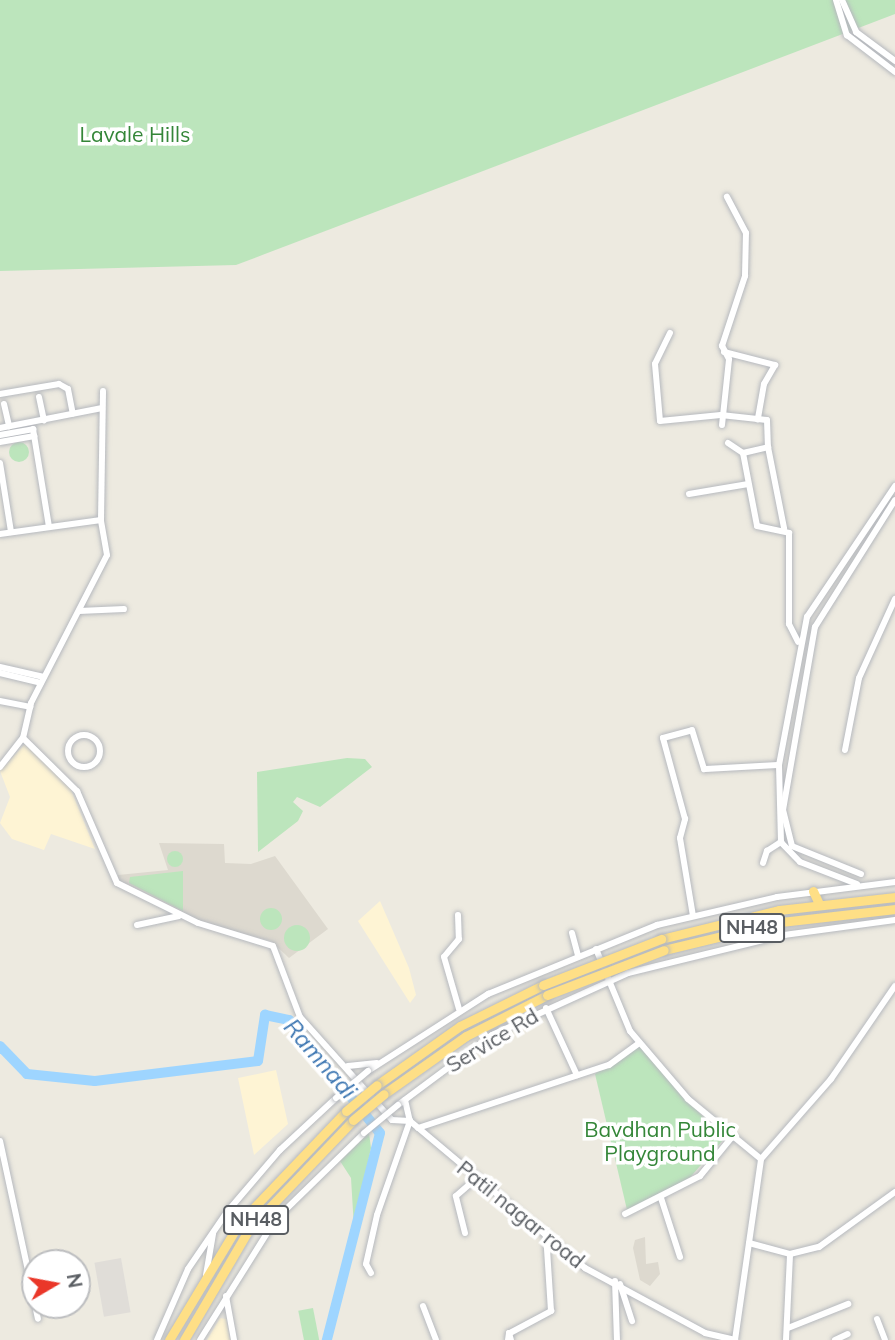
<!DOCTYPE html>
<style>
body{margin:0}
#map{position:relative;width:895px;height:1340px;overflow:hidden;background:#edeae0;font-family:Mulish,sans-serif}
div>[style]{position:absolute}
[style*='--x']{left:calc(var(--x)*1px);top:calc(var(--y)*1px);width:calc(var(--w)*1px);rotate:calc(var(--a)*1deg)}
.commercial>*{inset:0;background:#fef4d4}
.industrial>*{inset:0;background:#e0ddd8;transform-origin:0 0}
.education>*{inset:0;background:#ddd9cf}
.green>*{inset:0;background:#bce5bc;transform-origin:0 0}
.round{border-radius:50%}
.river>*{height:10px;margin:-5px;padding:0 5px;transform-origin:5px;border-radius:5px;background:#9ed5ff}
.roads{filter:drop-shadow(0 0 2px #b6b9be) drop-shadow(0 0 2px #b6b9be)}
.minor>*{height:6px;margin:-3px;padding:0 3px;transform-origin:3px;border-radius:3px;background:#fff}
.minor>.ring{margin:-3px;padding:0;box-sizing:content-box;background:none;border:6px solid #fff;border-radius:50%}
.highway>*{height:9px;margin:-4.5px;padding:0 4.5px;transform-origin:4.5px;border-radius:4.5px;background:#fedf86}
.bridges{filter:drop-shadow(0 0 2px #b6b9be) drop-shadow(0 0 2px #b6b9be)}
.minor-bridge>*{height:6px;margin:-3px;padding:0 3px;transform-origin:3px;border-radius:3px;background:#fff}
.highway-bridge>*{height:9px;margin:-4.5px;padding:0 4.5px;transform-origin:4.5px;border-radius:4.5px;background:#fedf86}
span{translate:-50% -50%;white-space:nowrap;text-align:center;line-height:1.15;-webkit-text-stroke:7px #fff;paint-order:stroke}
.shield-label span{padding:2px 5px;background:#fff;border:2px solid;border-radius:5px;-webkit-text-stroke-width:0}
.shield-label{font-size:19px;color:#595d62;font-weight:700}
.park-label{font-size:21px;color:#348638}
.street-label{font-size:21px;color:#595d62}
.water-label{font-size:23px;color:#3b75b1;font-style:italic}
.north{position:absolute;left:21px;top:1249px;width:70px;height:70px;box-sizing:border-box;background:#fff;border:2px solid #bdbec0;border-radius:50%;rotate:80deg;font-size:19px;font-weight:700;line-height:28px;text-align:center;color:#595d62}
.north::after{content:'';display:block;margin:auto;width:24px;height:32px;background:#ea3729;clip-path:polygon(50% 0,100% 100%,50% 72%,0 100%)}
</style>
<div id="map">
<div class="commercial">
<i style="clip-path:polygon(25px 744px,69px 785px,95px 849px,51px 834px,44px 850px,12px 839px,0 823px,10px 797px,0 771px)"></i>
<i style="clip-path:polygon(380px 901px,409px 968px,416px 995px,410px 1003px,358px 921px)"></i>
<i style="clip-path:polygon(276px 1070px,288px 1124px,254px 1155px,238px 1078px)"></i>
<i style="clip-path:polygon(220px 1318px,226px 1319px,230px 1340px,207px 1340px)"></i>
</div>
<div class="industrial">
<i style="left:121px;top:1258px;width:55px;height:27px;rotate:80deg"></i>
</div>
<div class="education">
<i style="clip-path:polygon(159px 843px,224px 844px,225px 863px,251px 864px,275px 856px,328px 929px,289px 958px,271px 941px,199px 922px,118px 882px,118px 875px,168px 870px)"></i>
<i style="clip-path:polygon(645px 1237px,646px 1264px,658px 1262px,660px 1274px,650px 1286px,640px 1280px,633px 1248px,635px 1240px)"></i>
</div>
<div class="green">
<i style="clip-path:polygon(0 0,895px 0,895px 14px,236px 265px,0 271px)"></i>
<i class="round" style="left:9px;top:442px;width:20px;height:20px"></i>
<i style="clip-path:polygon(347px 758px,365px 759px,372px 767px,320px 807px,297px 797px,293px 802px,303px 811px,298px 821px,258px 852px,257px 772px)"></i>
<i class="round" style="left:167px;top:851px;width:16px;height:16px"></i>
<i style="clip-path:polygon(183px 871px,183px 911px,129px 883px,130px 877px)"></i>
<i class="round" style="left:260px;top:908px;width:22px;height:22px"></i>
<i class="round" style="left:284px;top:925px;width:26px;height:26px"></i>
<i style="clip-path:polygon(639px 1043px,723px 1140px,686px 1182px,628px 1214px,595px 1074px)"></i>
<i style="clip-path:polygon(369px 1133px,371px 1148px,354px 1228px,351px 1178px,340px 1161px)"></i>
<i style="left:313px;top:1308px;width:33px;height:15px;rotate:79deg"></i>
</div>
<div class="river">
<i style="--x:0;--y:1046;--w:39;--a:46"></i>
<i style="--x:27;--y:1074;--w:68;--a:5.9"></i>
<i style="--x:95;--y:1081;--w:164;--a:-7"></i>
<i style="--x:258;--y:1061;--w:47;--a:-81.3"></i>
<i style="--x:265;--y:1015;--w:25;--a:12"></i>
<i style="--x:289;--y:1020;--w:145;--a:51.2"></i>
<i style="--x:380;--y:1133;--w:214;--a:104.4"></i>
</div>
<div class="roads">
<div class="minor">
<i style="--x:836;--y:0;--w:37;--a:73"></i>
<i style="--x:847;--y:35;--w:61;--a:37.6"></i>
<i style="--x:842;--y:0;--w:35;--a:66"></i>
<i style="--x:856;--y:32;--w:49;--a:36.6"></i>
<i style="--x:670;--y:333;--w:34;--a:116"></i>
<i style="--x:655;--y:364;--w:57;--a:85"></i>
<i style="--x:660;--y:421;--w:61;--a:-5.6"></i>
<i style="--x:721;--y:415;--w:46;--a:6.2"></i>
<i style="--x:767;--y:420;--w:27;--a:88"></i>
<i style="--x:724;--y:352;--w:53;--a:14.3"></i>
<i style="--x:775;--y:365;--w:22;--a:120"></i>
<i style="--x:764;--y:384;--w:36;--a:100"></i>
<i style="--x:0;--y:394;--w:60;--a:-9.6"></i>
<i style="--x:59;--y:384;--w:10;--a:29"></i>
<i style="--x:68;--y:389;--w:25;--a:79"></i>
<i style="--x:39;--y:397;--w:24;--a:78"></i>
<i style="--x:4;--y:404;--w:23;--a:77"></i>
<i style="--x:722;--y:425;--w:66;--a:-83.9"></i>
<i style="--x:729;--y:359;--w:15;--a:-118"></i>
<i style="--x:722;--y:346;--w:74;--a:-71.8"></i>
<i style="--x:745;--y:276;--w:43;--a:-88.7"></i>
<i style="--x:746;--y:233;--w:41;--a:-117.8"></i>
<i style="--x:0;--y:428;--w:104;--a:-11.1"></i>
<i style="--x:0;--y:435;--w:34;--a:-10"></i>
<i style="--x:33;--y:429;--w:99;--a:80.7"></i>
<i style="--x:0;--y:442;--w:35;--a:-10"></i>
<i style="--x:728;--y:443;--w:18;--a:34"></i>
<i style="--x:743;--y:453;--w:74;--a:79.1"></i>
<i style="--x:757;--y:526;--w:33;--a:12"></i>
<i style="--x:789;--y:533;--w:91;--a:90"></i>
<i style="--x:789;--y:624;--w:20;--a:63"></i>
<i style="--x:743;--y:453;--w:26;--a:-13"></i>
<i style="--x:768;--y:447;--w:83;--a:78.8"></i>
<i style="--x:0;--y:463;--w:70;--a:80.9"></i>
<i style="--x:689;--y:494;--w:60;--a:-9.6"></i>
<i style="--x:0;--y:534;--w:102;--a:-7.9"></i>
<i style="--x:79;--y:611;--w:45;--a:-2.5"></i>
<i style="--x:0;--y:667;--w:45;--a:12.8"></i>
<i style="--x:0;--y:673;--w:42;--a:13.7"></i>
<i style="--x:0;--y:701;--w:31;--a:11"></i>
<i class="ring" style="left:68px;top:735px;width:26px;height:26px"></i>
<i style="--x:23;--y:738;--w:76;--a:44.5"></i>
<i style="--x:77;--y:791;--w:100;--a:66.5"></i>
<i style="--x:117;--y:883;--w:90;--a:26.3"></i>
<i style="--x:198;--y:923;--w:78;--a:17"></i>
<i style="--x:273;--y:946;--w:76;--a:69.2"></i>
<i style="--x:300;--y:1017;--w:138;--a:48.2"></i>
<i style="--x:392;--y:1120;--w:18;--a:3"></i>
<i style="--x:845;--y:750;--w:73;--a:-79"></i>
<i style="--x:859;--y:678;--w:87;--a:-65.5"></i>
<i style="--x:0;--y:767;--w:37;--a:-52"></i>
<i style="--x:23;--y:738;--w:36;--a:-77"></i>
<i style="--x:31;--y:703;--w:166;--a:-62.8"></i>
<i style="--x:107;--y:555;--w:36;--a:-100"></i>
<i style="--x:101;--y:520;--w:129;--a:-89.1"></i>
<i style="--x:763;--y:863;--w:13;--a:-72"></i>
<i style="--x:767;--y:851;--w:17;--a:-33"></i>
<i style="--x:861;--y:874;--w:74;--a:-157.9"></i>
<i style="--x:792;--y:846;--w:37;--a:-104"></i>
<i style="--x:783;--y:810;--w:186;--a:-80.1"></i>
<i style="--x:815;--y:627;--w:150;--a:-57.8"></i>
<i style="--x:857;--y:884;--w:61;--a:-158.9"></i>
<i style="--x:800;--y:862;--w:28;--a:-134"></i>
<i style="--x:781;--y:842;--w:77;--a:-91.5"></i>
<i style="--x:779;--y:765;--w:151;--a:-79.3"></i>
<i style="--x:807;--y:617;--w:158;--a:-56.1"></i>
<i style="--x:458;--y:915;--w:24;--a:88"></i>
<i style="--x:459;--y:939;--w:23;--a:130"></i>
<i style="--x:444;--y:957;--w:54;--a:73.9"></i>
<i style="--x:693;--y:916;--w:79;--a:-99.5"></i>
<i style="--x:680;--y:838;--w:20;--a:-75"></i>
<i style="--x:685;--y:819;--w:84;--a:-105.2"></i>
<i style="--x:663;--y:738;--w:30;--a:-15"></i>
<i style="--x:692;--y:730;--w:41;--a:72.9"></i>
<i style="--x:704;--y:769;--w:75;--a:-3.1"></i>
<i style="--x:137;--y:925;--w:43;--a:-12.1"></i>
<i style="--x:572;--y:933;--w:24;--a:75"></i>
<i style="--x:596;--y:949;--w:89;--a:67.5"></i>
<i style="--x:630;--y:1031;--w:89;--a:49.5"></i>
<i style="--x:688;--y:1099;--w:94;--a:39.4"></i>
<i style="--x:546;--y:1008;--w:74;--a:65.2"></i>
<i style="--x:348;--y:1066;--w:29;--a:-6"></i>
<i style="--x:368;--y:1071;--w:143;--a:-32.7"></i>
<i style="--x:488;--y:994;--w:183;--a:-22.2"></i>
<i style="--x:657;--y:925;--w:123;--a:-13.1"></i>
<i style="--x:777;--y:897;--w:119;--a:-7.2"></i>
<i style="--x:405;--y:1100;--w:22;--a:77"></i>
<i style="--x:410;--y:1121;--w:229;--a:40"></i>
<i style="--x:585;--y:1268;--w:136;--a:28.4"></i>
<i style="--x:705;--y:1333;--w:31;--a:13"></i>
<i style="--x:398;--y:1105;--w:117;--a:-36.7"></i>
<i style="--x:492;--y:1035;--w:149;--a:-24.5"></i>
<i style="--x:628;--y:973;--w:161;--a:-13.7"></i>
<i style="--x:784;--y:935;--w:112;--a:-7.7"></i>
<i style="--x:418;--y:1128;--w:201;--a:-18.3"></i>
<i style="--x:609;--y:1065;--w:37;--a:-36"></i>
<i style="--x:0;--y:1141;--w:166;--a:77.8"></i>
<i style="--x:661;--y:1198;--w:62;--a:72.1"></i>
<i style="--x:625;--y:1214;--w:84;--a:-26.9"></i>
<i style="--x:700;--y:1176;--w:50;--a:-50.6"></i>
<i style="--x:465;--y:1233;--w:38;--a:-104"></i>
<i style="--x:456;--y:1196;--w:29;--a:-41"></i>
<i style="--x:749;--y:1243;--w:42;--a:15"></i>
<i style="--x:790;--y:1254;--w:30;--a:-14"></i>
<i style="--x:819;--y:1247;--w:94;--a:-35.9"></i>
<i style="--x:371;--y:1273;--w:10;--a:-119"></i>
<i style="--x:366;--y:1264;--w:50;--a:-77.3"></i>
<i style="--x:377;--y:1215;--w:100;--a:-70.7"></i>
<i style="--x:206;--y:1275;--w:42;--a:-80.3"></i>
<i style="--x:615;--y:1281;--w:59;--a:88.1"></i>
<i style="--x:620;--y:1284;--w:39;--a:72"></i>
<i style="--x:226;--y:1296;--w:45;--a:79.7"></i>
<i style="--x:35;--y:1305;--w:14;--a:78"></i>
<i style="--x:423;--y:1306;--w:36;--a:69"></i>
<i style="--x:877;--y:1319;--w:22;--a:69"></i>
<i style="--x:788;--y:1328;--w:65;--a:-21.8"></i>
<i style="--x:510;--y:1333;--w:47;--a:-28.2"></i>
<i style="--x:551;--y:1311;--w:77;--a:-93.7"></i>
<i style="--x:157;--y:1340;--w:77;--a:-66.4"></i>
<i style="--x:188;--y:1269;--w:69;--a:-55.6"></i>
<i style="--x:227;--y:1212;--w:82;--a:-49.5"></i>
<i style="--x:280;--y:1150;--w:76;--a:-42.9"></i>
<i style="--x:200;--y:1340;--w:143;--a:-57.9"></i>
<i style="--x:276;--y:1219;--w:123;--a:-44.3"></i>
<i style="--x:508;--y:1340;--w:7;--a:-82"></i>
<i style="--x:509;--y:1333;--w:7;--a:74"></i>
<i style="--x:735;--y:1340;--w:183;--a:-81.8"></i>
<i style="--x:761;--y:1159;--w:106;--a:-48.8"></i>
<i style="--x:831;--y:1079;--w:113;--a:-55.5"></i>
<i style="--x:786;--y:1340;--w:86;--a:-87.3"></i>
<i style="--x:835;--y:1340;--w:14;--a:-25"></i>
</div>
<div class="highway">
<i style="--x:813;--y:891;--w:14;--a:65"></i>
<i style="--x:661;--y:939;--w:122;--a:-13.8"></i>
<i style="--x:779;--y:910;--w:117;--a:-6.4"></i>
<i style="--x:664;--y:950;--w:120;--a:-13.5"></i>
<i style="--x:781;--y:922;--w:115;--a:-6.5"></i>
<i style="--x:377;--y:1085;--w:102;--a:-35.4"></i>
<i style="--x:460;--y:1026;--w:93;--a:-26.3"></i>
<i style="--x:384;--y:1094;--w:100;--a:-35.3"></i>
<i style="--x:466;--y:1036;--w:91;--a:-26.8"></i>
<i style="--x:169;--y:1340;--w:138;--a:-59"></i>
<i style="--x:240;--y:1222;--w:153;--a:-46.3"></i>
<i style="--x:184;--y:1340;--w:129;--a:-59.6"></i>
<i style="--x:249;--y:1229;--w:151;--a:-46.3"></i>
</div>
</div>
<div class="bridges">
<div class="minor-bridge">
<i style="--x:336;--y:1098;--w:42;--a:-40.2"></i>
<i style="--x:364;--y:1133;--w:44;--a:-39.5"></i>
</div>
<div class="highway-bridge">
<i style="--x:543;--y:985;--w:127;--a:-21.3"></i>
<i style="--x:547;--y:995;--w:125;--a:-21"></i>
<i style="--x:346;--y:1111;--w:40;--a:-40"></i>
<i style="--x:353;--y:1120;--w:40;--a:-40"></i>
</div>
</div>
<div class="shield-label">
<span style="left:752px;top:928px">NH48</span>
<span style="left:256px;top:1220px">NH48</span>
</div>
<div class="park-label">
<span style="left:135px;top:134px">Lavale Hills</span>
<span style="left:660px;top:1141px">Bavdhan Public<br>Playground</span>
</div>
<div class="street-label">
<span style="left:492px;top:1040px;rotate:-31deg">Service Rd</span>
<span style="left:521px;top:1214px;rotate:39deg">Patil nagar road</span>
</div>
<div class="water-label">
<span style="left:320px;top:1059px;rotate:49deg">Ramnadi</span>
</div>
<div class="north">N</div>
</div>
